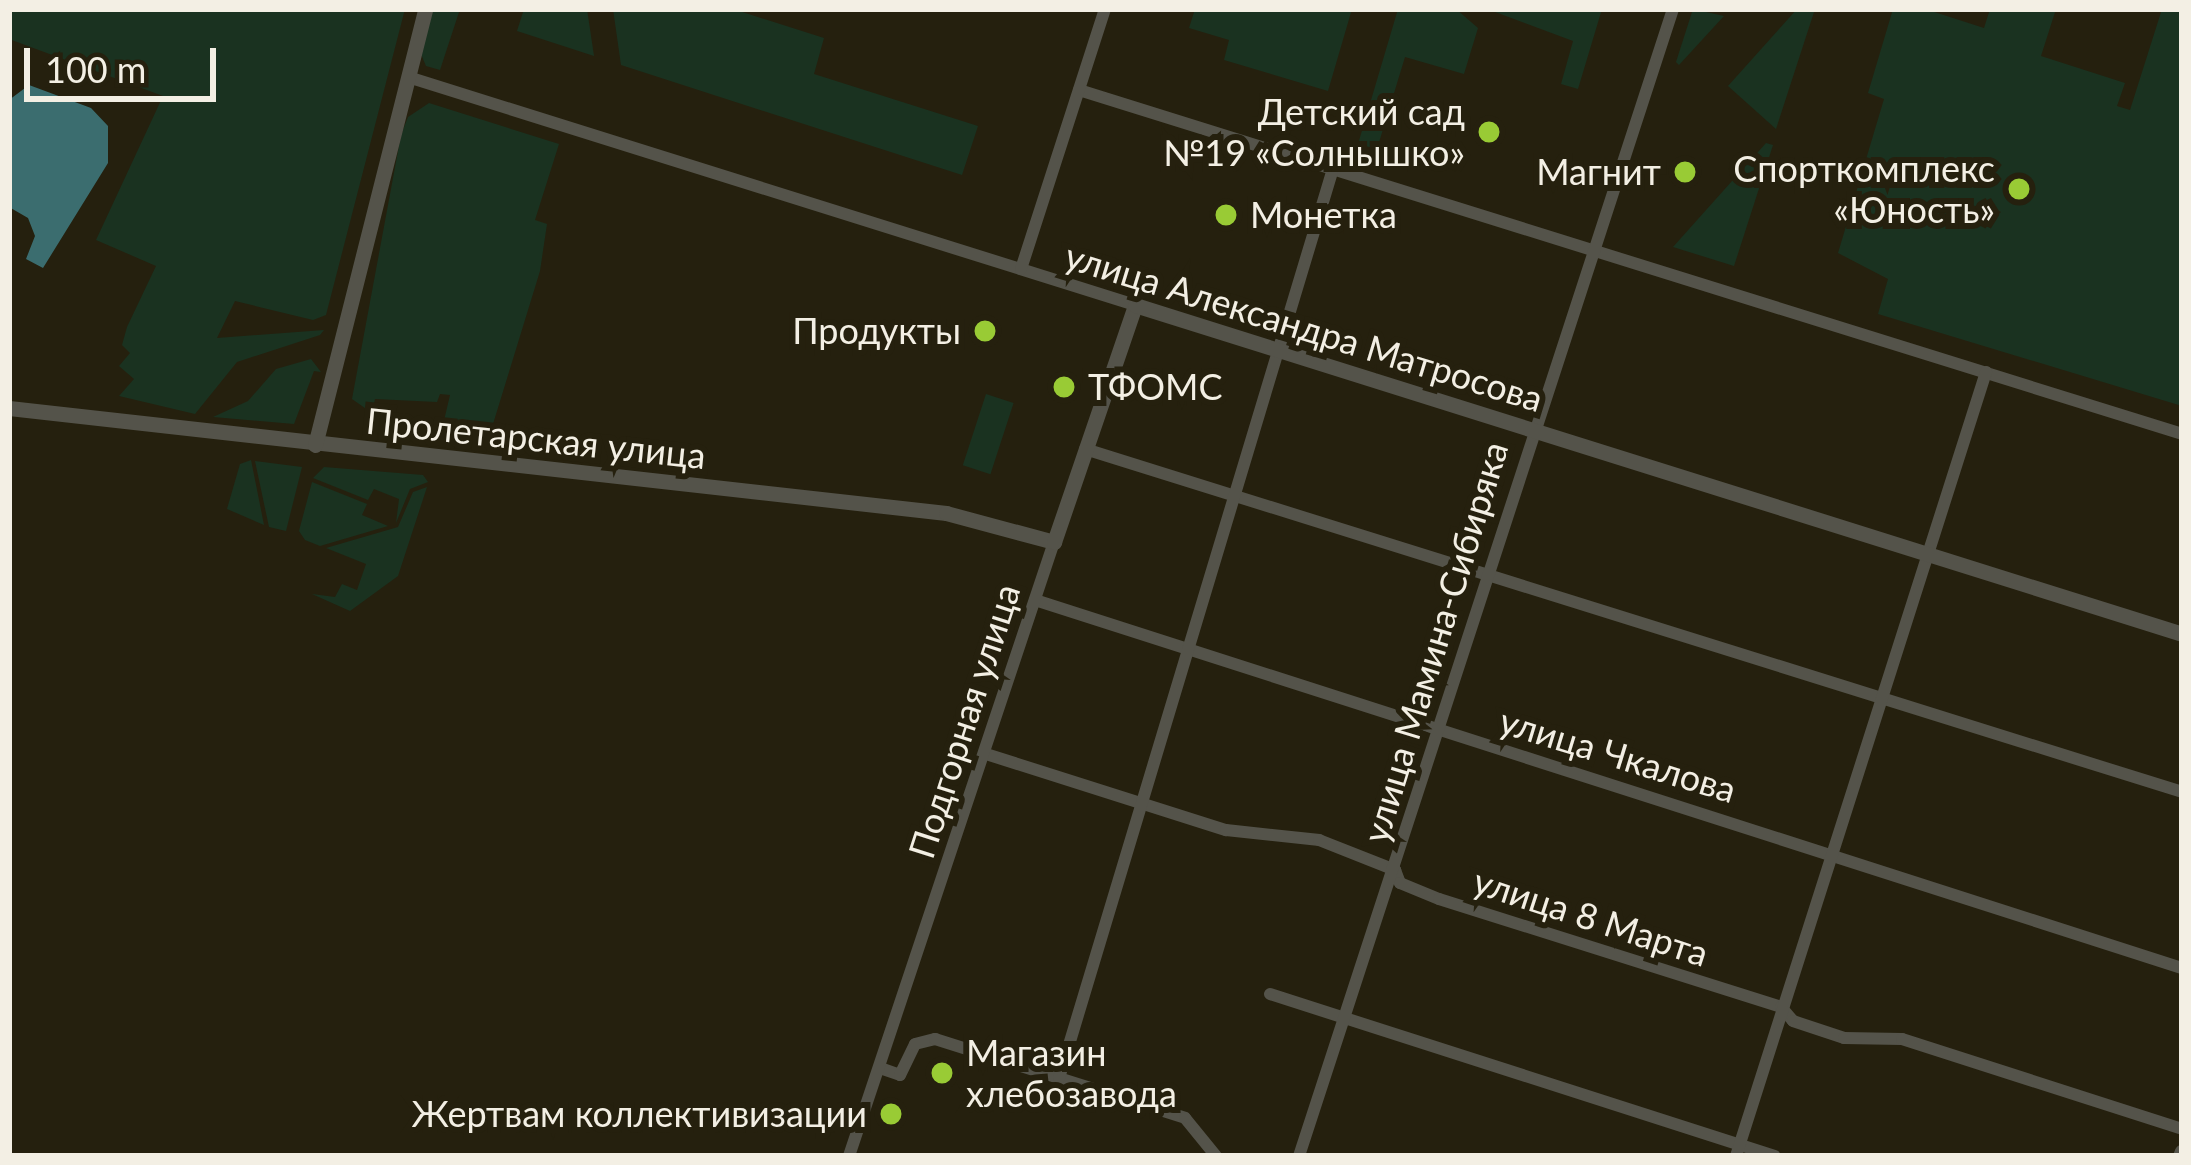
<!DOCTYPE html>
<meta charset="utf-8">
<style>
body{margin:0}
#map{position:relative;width:2191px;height:1165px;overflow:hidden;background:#25200e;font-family:Lato,sans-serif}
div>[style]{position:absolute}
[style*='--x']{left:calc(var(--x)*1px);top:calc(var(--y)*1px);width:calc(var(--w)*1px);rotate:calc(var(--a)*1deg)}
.green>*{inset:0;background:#1a3220;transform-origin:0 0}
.water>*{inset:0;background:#3b6d6f}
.minor>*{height:12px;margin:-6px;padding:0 6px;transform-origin:6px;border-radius:6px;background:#54534a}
.tertiary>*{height:15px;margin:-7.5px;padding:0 7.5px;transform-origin:7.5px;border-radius:7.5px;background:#54534a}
.dots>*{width:33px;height:33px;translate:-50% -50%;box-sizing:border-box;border:6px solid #25200e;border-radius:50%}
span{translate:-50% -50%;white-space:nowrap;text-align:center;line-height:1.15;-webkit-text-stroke:12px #25200e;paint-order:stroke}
.poi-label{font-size:36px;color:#f3efe4}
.right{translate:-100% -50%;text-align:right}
.left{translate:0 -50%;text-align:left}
.street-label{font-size:36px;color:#f3efe4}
.frame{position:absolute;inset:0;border:12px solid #f3efe4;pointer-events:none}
.scale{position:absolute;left:24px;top:48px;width:192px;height:54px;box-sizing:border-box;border:6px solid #f3efe4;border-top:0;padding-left:15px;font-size:36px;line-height:42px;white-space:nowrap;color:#f3efe4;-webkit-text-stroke:9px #25200e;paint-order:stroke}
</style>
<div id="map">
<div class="green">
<i style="clip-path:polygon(9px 9px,405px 9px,326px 315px,313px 320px,235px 301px,217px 338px,324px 330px,320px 335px,237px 362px,195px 414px,119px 396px,134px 379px,119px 366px,130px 353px,122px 345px,127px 327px,156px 266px,96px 240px,163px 96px,9px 39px)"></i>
<i style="clip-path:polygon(433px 9px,460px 9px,440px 70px,426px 66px,421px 54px)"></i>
<i style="clip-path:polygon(524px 9px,587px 9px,594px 56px,517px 31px)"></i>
<i style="clip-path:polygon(613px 9px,733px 9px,824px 38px,814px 74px,978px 126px,962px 175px,621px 65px)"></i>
<i style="clip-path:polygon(1195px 9px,1352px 9px,1328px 91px,1224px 60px,1229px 40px,1189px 28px)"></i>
<i style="clip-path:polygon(1398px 9px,1456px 9px,1478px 28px,1464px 74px,1405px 57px,1377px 149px,1358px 144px)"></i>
<i style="clip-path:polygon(1487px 9px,1602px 9px,1578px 89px,1561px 84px,1573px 41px)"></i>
<i style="clip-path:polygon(1693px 9px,1724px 16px,1679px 65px,1676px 62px)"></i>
<i style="clip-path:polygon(1797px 9px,1815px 9px,1776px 129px,1728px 86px)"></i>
<i style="clip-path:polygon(1893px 9px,1925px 9px,1984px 28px,1990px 9px,2056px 9px,2041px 56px,2125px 83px,2117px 106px,2130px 110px,2162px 9px,2182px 9px,2182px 406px,1878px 314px,1888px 279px,1838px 253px,1884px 99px,1868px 93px)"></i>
<i style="clip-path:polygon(429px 103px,559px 144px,535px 220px,547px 224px,540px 271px,489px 437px,442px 429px,450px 395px,440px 394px,437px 402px,375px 399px,372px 413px,352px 399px,401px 135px,408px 117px)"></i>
<i style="clip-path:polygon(1766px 143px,1773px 145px,1734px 266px,1673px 247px)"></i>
<i style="clip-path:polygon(311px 359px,321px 372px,314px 371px,294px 424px,213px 417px,248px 401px,276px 369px)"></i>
<i style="left:986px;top:394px;width:29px;height:75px;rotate:18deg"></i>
<i style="clip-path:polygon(251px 460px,264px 525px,227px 509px,240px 464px)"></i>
<i style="clip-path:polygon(255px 461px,302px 467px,286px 531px,269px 527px)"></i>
<i style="clip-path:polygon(324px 467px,423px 475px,428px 482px,410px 489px,396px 523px,399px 499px,374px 489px,368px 500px,313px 478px)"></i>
<i style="clip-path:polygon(312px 482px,367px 504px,362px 515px,388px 526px,320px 546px,305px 540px,299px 531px)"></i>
<i style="clip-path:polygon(427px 487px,398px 576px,350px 611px,312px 594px,335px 597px,342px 584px,357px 590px,366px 564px,326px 548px,398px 527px,413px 492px)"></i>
</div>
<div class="water">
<i style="clip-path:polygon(29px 85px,91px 108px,108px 126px,108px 163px,43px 268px,26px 259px,35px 236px,28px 218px,9px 207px,9px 100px)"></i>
</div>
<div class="minor">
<i style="--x:408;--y:77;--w:762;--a:17.41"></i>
<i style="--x:1079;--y:90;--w:1155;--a:17.32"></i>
<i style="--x:1021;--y:269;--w:273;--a:-72.1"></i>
<i style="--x:1085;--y:449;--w:1149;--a:17.36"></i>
<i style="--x:1035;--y:600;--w:1205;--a:17.79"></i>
<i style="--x:986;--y:754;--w:252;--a:17.6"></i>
<i style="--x:1226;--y:830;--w:94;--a:6.1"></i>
<i style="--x:1319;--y:840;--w:82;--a:21.5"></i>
<i style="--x:1395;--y:870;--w:14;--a:69"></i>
<i style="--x:1400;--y:883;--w:42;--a:22.3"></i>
<i style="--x:1439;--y:899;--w:359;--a:17.5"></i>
<i style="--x:1781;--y:1007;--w:18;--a:49"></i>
<i style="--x:1793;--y:1021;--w:54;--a:18.4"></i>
<i style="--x:1844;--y:1038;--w:58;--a:1"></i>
<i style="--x:1902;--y:1039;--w:294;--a:17.8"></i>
<i style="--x:1270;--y:994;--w:530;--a:17.79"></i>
<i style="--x:880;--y:1068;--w:21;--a:19"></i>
<i style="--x:900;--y:1075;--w:34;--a:-64"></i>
<i style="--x:915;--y:1044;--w:21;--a:-14"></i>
<i style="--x:935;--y:1039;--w:262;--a:17.5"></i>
<i style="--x:1185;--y:1118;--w:49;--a:50.8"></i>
<i style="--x:1059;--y:1078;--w:946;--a:-73.23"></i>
<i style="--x:849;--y:1156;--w:647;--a:-71.54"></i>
<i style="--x:1299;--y:1156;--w:1206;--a:-71.94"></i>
<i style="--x:1736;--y:1156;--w:823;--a:-72.31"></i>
</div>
<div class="tertiary">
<i style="--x:9;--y:408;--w:943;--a:6.39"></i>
<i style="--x:946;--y:513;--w:112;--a:15"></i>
<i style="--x:1054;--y:542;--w:250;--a:-71.1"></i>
<i style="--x:1135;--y:305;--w:1097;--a:17.44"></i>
<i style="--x:315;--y:445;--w:450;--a:-75.8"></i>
<i style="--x:2180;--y:1156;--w:5;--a:-68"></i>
</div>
<div class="dots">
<i style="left:1489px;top:132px;background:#99cb35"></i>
<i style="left:1685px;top:172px;background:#99cb35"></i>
<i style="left:2019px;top:189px;background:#99cb35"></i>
<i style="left:1226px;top:215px;background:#99cb35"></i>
<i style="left:985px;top:331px;background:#99cb35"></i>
<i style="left:1064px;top:387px;background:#99cb35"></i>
<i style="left:942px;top:1073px;background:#99cb35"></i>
<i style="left:891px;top:1114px;background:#99cb35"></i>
</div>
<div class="poi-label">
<span class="right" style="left:1465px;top:132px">Детский сад<br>№19 «Солнышко»</span>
<span class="right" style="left:1995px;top:189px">Спорткомплекс<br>«Юность»</span>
<span class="right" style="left:1661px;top:172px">Магнит</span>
<span class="left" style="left:1250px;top:215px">Монетка</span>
<span class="right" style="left:961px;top:331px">Продукты</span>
<span class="left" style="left:1088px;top:387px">ТФОМС</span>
<span class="left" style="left:966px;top:1073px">Магазин<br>хлебозавода</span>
<span class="right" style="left:867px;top:1114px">Жертвам коллективизации</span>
</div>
<div class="street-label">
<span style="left:1304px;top:327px;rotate:17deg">улица Александра Матросова</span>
<span style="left:536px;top:438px;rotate:6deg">Пролетарская улица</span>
<span style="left:1435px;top:642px;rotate:-73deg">улица Мамина-Сибиряка</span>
<span style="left:964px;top:721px;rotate:-72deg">Подгорная улица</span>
<span style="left:1618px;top:755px;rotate:17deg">улица Чкалова</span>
<span style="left:1591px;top:917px;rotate:18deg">улица 8 Марта</span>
</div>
<div class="frame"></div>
<div class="scale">100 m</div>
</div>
